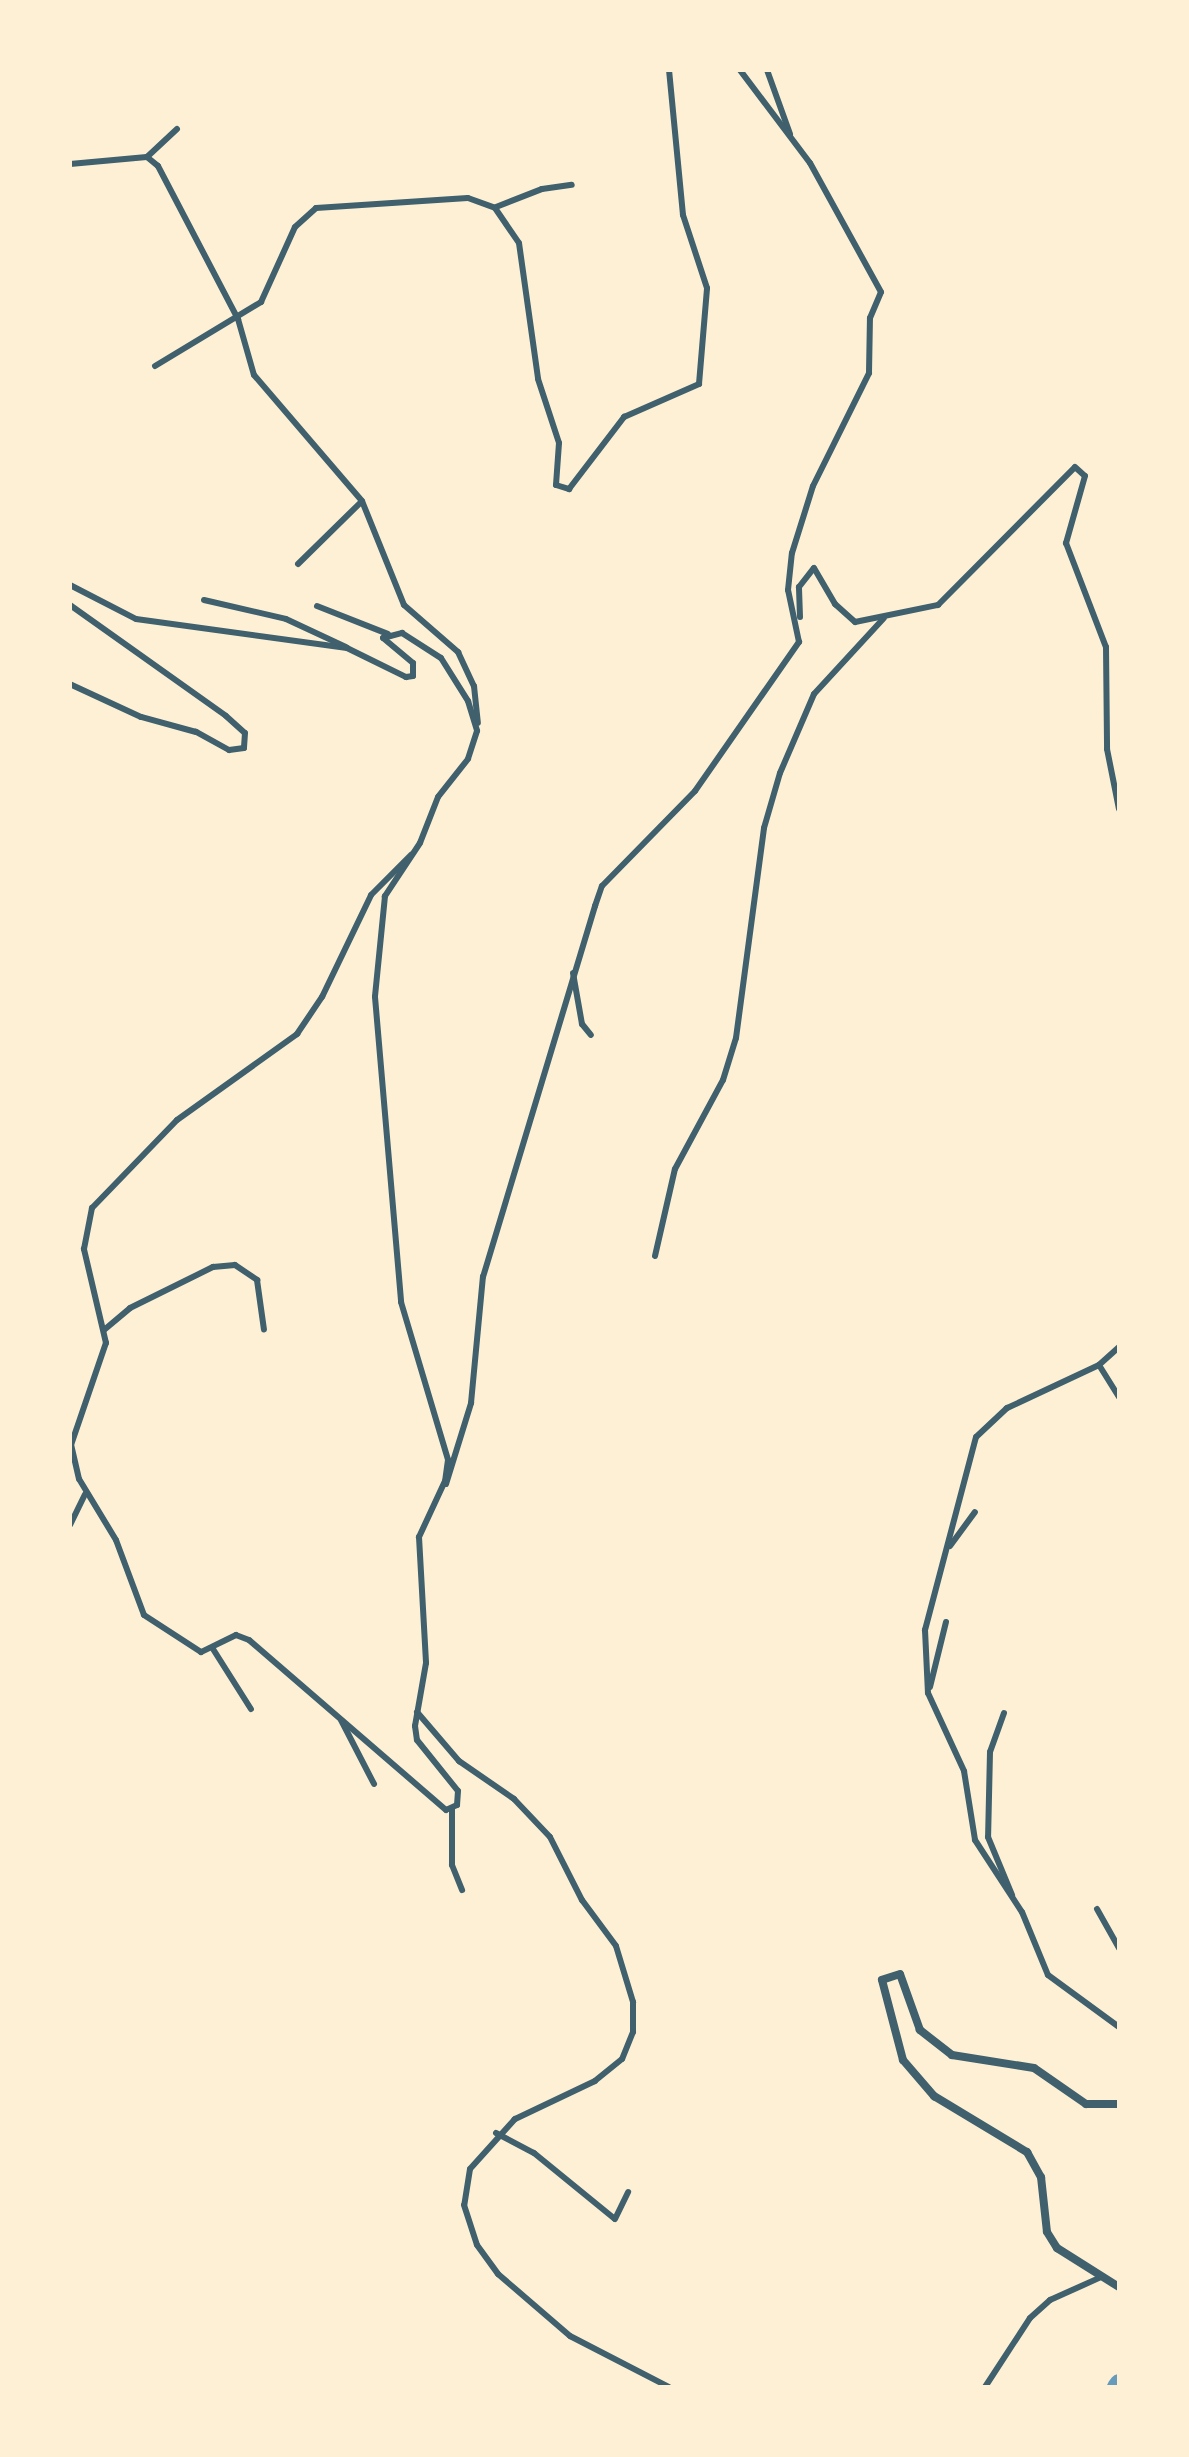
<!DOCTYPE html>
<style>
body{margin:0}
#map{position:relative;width:1189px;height:2457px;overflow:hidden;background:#fdf0d5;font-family:"Libre Baskerville",serif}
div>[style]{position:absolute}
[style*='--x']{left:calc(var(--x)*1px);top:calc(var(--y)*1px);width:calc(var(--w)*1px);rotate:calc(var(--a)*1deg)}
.river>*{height:18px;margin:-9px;padding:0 9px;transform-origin:9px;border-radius:9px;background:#669bbc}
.minor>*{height:6px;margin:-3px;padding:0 3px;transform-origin:3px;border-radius:3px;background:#3f606c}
.tertiary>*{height:8px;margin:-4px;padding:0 4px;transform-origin:4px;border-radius:4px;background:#3f606c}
span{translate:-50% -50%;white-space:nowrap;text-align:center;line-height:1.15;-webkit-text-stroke:9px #fdf0d5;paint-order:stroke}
.frame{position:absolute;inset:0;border:72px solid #fdf0d5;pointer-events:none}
</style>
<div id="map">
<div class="river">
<i style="--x:1116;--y:2387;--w:5;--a:-53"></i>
</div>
<div class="minor">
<i style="--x:767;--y:70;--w:68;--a:70.2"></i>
<i style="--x:147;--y:157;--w:41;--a:-43"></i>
<i style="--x:70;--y:164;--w:77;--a:-5.2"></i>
<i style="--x:147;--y:157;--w:14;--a:39"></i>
<i style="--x:158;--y:166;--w:173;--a:62.4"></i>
<i style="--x:238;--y:319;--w:58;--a:74.1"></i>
<i style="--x:254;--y:375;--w:166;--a:49.4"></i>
<i style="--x:362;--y:501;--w:112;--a:68"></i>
<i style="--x:404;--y:605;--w:72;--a:41"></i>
<i style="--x:458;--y:652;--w:38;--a:65"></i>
<i style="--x:474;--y:686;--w:37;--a:84"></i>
<i style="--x:496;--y:207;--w:49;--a:-21.4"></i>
<i style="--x:542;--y:189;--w:30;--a:-8"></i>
<i style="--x:155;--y:366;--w:124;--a:-31.1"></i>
<i style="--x:261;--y:302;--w:82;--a:-65.6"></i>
<i style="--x:295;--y:227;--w:28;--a:-42"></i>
<i style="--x:316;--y:208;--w:152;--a:-3.8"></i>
<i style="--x:468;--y:198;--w:29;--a:20"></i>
<i style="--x:495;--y:208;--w:42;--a:55.6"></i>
<i style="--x:519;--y:243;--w:137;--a:82"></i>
<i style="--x:538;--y:379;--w:67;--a:71.8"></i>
<i style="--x:559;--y:443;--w:42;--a:94.1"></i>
<i style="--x:556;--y:485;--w:14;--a:17"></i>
<i style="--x:569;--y:489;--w:91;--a:-52.6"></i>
<i style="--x:624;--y:417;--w:82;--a:-23.7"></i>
<i style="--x:699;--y:384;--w:96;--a:-85.2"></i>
<i style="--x:707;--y:288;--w:77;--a:-108.2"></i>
<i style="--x:683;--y:215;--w:146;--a:-95.5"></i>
<i style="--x:298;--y:564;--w:88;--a:-44.5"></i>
<i style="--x:70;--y:585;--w:74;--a:27.3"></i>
<i style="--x:136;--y:619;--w:213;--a:7.8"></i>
<i style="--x:347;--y:648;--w:66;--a:26.2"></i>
<i style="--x:406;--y:677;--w:7;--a:-8"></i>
<i style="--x:413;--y:676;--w:13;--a:-90"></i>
<i style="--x:413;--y:663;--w:39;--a:-140"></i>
<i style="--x:383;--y:638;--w:20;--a:-15"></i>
<i style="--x:402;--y:633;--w:46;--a:32.7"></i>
<i style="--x:441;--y:658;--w:51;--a:57.9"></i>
<i style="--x:468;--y:701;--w:31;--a:73"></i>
<i style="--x:477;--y:731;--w:29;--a:108"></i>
<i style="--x:468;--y:759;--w:48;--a:128.3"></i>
<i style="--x:438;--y:797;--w:49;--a:111.4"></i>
<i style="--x:420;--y:843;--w:64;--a:123.4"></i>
<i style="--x:385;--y:896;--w:101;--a:95.7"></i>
<i style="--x:375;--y:997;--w:306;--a:85.1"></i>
<i style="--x:401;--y:1302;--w:165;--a:73.4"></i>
<i style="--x:448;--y:1460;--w:21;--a:98"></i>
<i style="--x:445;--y:1481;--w:62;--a:114.9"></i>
<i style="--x:419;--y:1537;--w:126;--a:86.8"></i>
<i style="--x:426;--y:1663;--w:64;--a:99.9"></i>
<i style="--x:415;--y:1726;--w:14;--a:82"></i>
<i style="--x:417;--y:1740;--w:65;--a:51.2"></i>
<i style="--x:458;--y:1791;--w:14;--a:94"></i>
<i style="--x:457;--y:1805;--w:12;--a:156"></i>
<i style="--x:446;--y:1810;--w:260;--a:-139.2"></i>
<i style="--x:249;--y:1640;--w:14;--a:-159"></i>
<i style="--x:236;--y:1635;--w:39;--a:154"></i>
<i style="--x:201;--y:1652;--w:68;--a:-147"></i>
<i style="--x:144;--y:1615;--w:80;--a:-110.5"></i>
<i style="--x:116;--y:1540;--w:71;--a:-121.2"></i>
<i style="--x:79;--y:1479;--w:35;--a:-103"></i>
<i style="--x:71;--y:1445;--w:108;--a:-71.1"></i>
<i style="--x:106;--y:1343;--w:97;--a:-103.2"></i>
<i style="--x:84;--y:1249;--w:42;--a:-79"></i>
<i style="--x:92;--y:1208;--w:122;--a:-46"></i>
<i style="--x:177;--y:1120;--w:148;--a:-35.6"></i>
<i style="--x:297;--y:1034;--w:45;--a:-56"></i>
<i style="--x:322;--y:997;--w:113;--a:-64.3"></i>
<i style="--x:371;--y:895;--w:57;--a:-45"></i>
<i style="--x:204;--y:600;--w:84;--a:13"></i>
<i style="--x:286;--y:619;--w:66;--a:25"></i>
<i style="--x:70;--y:605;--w:191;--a:35.4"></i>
<i style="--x:226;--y:716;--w:25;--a:42"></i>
<i style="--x:245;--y:733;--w:15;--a:94"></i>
<i style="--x:244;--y:748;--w:15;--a:172"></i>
<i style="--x:229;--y:750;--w:38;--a:-151"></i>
<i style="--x:196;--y:732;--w:57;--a:-164.7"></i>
<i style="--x:141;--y:717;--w:78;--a:-155.1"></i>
<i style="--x:317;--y:606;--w:76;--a:21.5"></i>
<i style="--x:800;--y:617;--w:30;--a:-92"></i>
<i style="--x:799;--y:587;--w:24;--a:-52"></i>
<i style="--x:814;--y:568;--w:42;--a:59.7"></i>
<i style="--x:835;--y:604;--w:27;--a:42"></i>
<i style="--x:855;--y:622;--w:85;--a:-11.6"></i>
<i style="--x:938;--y:605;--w:194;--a:-45.2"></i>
<i style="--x:1075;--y:467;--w:13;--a:42"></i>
<i style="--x:1085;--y:476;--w:70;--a:105.8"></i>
<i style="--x:1066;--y:543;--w:111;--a:69"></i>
<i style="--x:1106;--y:647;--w:102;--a:89.4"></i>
<i style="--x:1107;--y:749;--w:61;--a:78.7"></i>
<i style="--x:573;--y:973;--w:52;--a:80"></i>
<i style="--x:582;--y:1024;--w:14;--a:51"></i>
<i style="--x:655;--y:1256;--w:89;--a:-77.1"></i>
<i style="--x:675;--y:1169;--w:101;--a:-61.7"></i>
<i style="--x:723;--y:1080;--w:44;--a:-72.8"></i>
<i style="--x:736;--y:1038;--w:212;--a:-82.4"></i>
<i style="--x:764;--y:828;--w:57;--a:-73.8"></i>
<i style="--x:780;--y:773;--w:86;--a:-66.7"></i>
<i style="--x:814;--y:694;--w:103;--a:-47.4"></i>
<i style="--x:104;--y:1330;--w:34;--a:-40"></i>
<i style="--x:130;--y:1308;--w:93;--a:-26.3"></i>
<i style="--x:213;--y:1267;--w:22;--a:-5"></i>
<i style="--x:235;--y:1265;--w:27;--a:34"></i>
<i style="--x:257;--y:1280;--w:50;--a:82"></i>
<i style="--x:1119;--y:1347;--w:27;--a:138"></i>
<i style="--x:1099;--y:1365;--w:102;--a:154.9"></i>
<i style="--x:1007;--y:1408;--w:42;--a:136.9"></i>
<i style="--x:976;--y:1437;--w:200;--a:104.8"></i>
<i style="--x:925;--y:1630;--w:63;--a:87.3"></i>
<i style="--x:928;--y:1693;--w:86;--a:65.2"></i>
<i style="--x:964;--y:1771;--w:70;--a:80.9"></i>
<i style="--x:975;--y:1840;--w:86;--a:56.9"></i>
<i style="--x:1022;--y:1912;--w:68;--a:67.6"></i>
<i style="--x:1048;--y:1975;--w:88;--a:36.2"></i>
<i style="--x:1099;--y:1365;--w:38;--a:58"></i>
<i style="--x:446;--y:1484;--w:85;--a:-72.8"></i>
<i style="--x:471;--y:1403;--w:127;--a:-84.6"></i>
<i style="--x:483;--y:1277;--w:388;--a:-73.2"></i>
<i style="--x:595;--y:906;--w:21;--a:-71"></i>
<i style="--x:602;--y:886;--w:133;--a:-45.6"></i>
<i style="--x:695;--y:791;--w:182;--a:-55.1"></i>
<i style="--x:799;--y:642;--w:53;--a:-101.9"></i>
<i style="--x:788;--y:590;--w:37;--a:-84"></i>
<i style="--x:792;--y:553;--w:70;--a:-72.6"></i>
<i style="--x:813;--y:486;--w:126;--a:-63.6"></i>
<i style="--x:869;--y:373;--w:55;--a:-89"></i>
<i style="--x:870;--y:318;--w:28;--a:-67"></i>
<i style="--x:881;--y:292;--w:147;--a:-118.8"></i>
<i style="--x:810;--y:163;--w:116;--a:-127"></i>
<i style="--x:70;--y:1525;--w:34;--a:-64"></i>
<i style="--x:950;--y:1546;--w:42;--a:-53.7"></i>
<i style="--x:213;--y:1649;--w:71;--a:57.7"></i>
<i style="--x:930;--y:1687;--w:67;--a:-76.2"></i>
<i style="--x:417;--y:1712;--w:65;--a:49.4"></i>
<i style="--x:459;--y:1761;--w:67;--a:34.6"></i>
<i style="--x:514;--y:1799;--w:52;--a:46.5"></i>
<i style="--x:550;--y:1837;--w:71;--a:63.1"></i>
<i style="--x:582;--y:1900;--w:57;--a:53.5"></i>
<i style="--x:616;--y:1946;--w:59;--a:73.1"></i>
<i style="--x:633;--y:2002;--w:30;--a:90"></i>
<i style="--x:633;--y:2032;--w:29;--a:112"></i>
<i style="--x:622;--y:2059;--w:35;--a:141"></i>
<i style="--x:595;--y:2081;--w:89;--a:154.6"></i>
<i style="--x:515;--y:2119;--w:67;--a:132"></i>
<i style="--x:470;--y:2169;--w:36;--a:99"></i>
<i style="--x:464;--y:2205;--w:42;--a:72"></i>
<i style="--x:477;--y:2245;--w:36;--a:54"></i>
<i style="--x:498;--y:2274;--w:95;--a:40.7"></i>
<i style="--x:570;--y:2336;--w:111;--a:27.3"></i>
<i style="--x:1004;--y:1713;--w:41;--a:109.7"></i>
<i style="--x:990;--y:1752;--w:85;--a:91.3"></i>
<i style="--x:988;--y:1837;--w:63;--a:67.5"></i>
<i style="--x:341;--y:1720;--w:72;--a:62.7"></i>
<i style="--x:452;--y:1809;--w:56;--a:90"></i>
<i style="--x:452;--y:1865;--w:27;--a:68"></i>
<i style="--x:1097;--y:1909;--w:45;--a:60.6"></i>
<i style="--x:496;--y:2133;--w:43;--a:27.8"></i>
<i style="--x:534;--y:2153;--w:104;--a:39.2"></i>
<i style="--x:615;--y:2219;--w:30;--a:-64"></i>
<i style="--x:985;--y:2387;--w:82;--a:-56.9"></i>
<i style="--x:1030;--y:2318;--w:27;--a:-42"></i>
<i style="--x:1050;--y:2300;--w:54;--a:-24.2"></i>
</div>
<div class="tertiary">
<i style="--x:1119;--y:2104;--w:33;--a:180"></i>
<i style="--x:1086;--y:2104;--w:63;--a:-145.3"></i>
<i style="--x:1034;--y:2068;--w:83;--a:-171"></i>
<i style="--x:952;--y:2055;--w:41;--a:-142"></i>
<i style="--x:920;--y:2030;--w:59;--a:-109.7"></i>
<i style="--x:900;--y:1974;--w:19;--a:162"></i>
<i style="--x:882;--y:1980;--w:83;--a:75.3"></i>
<i style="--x:903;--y:2060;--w:48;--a:49.3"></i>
<i style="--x:934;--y:2096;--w:109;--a:31.1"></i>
<i style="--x:1027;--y:2152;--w:29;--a:61"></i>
<i style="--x:1041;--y:2177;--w:55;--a:83.8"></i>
<i style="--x:1047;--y:2232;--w:19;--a:58"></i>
<i style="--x:1057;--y:2248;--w:73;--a:32.2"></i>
</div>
<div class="frame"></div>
</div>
